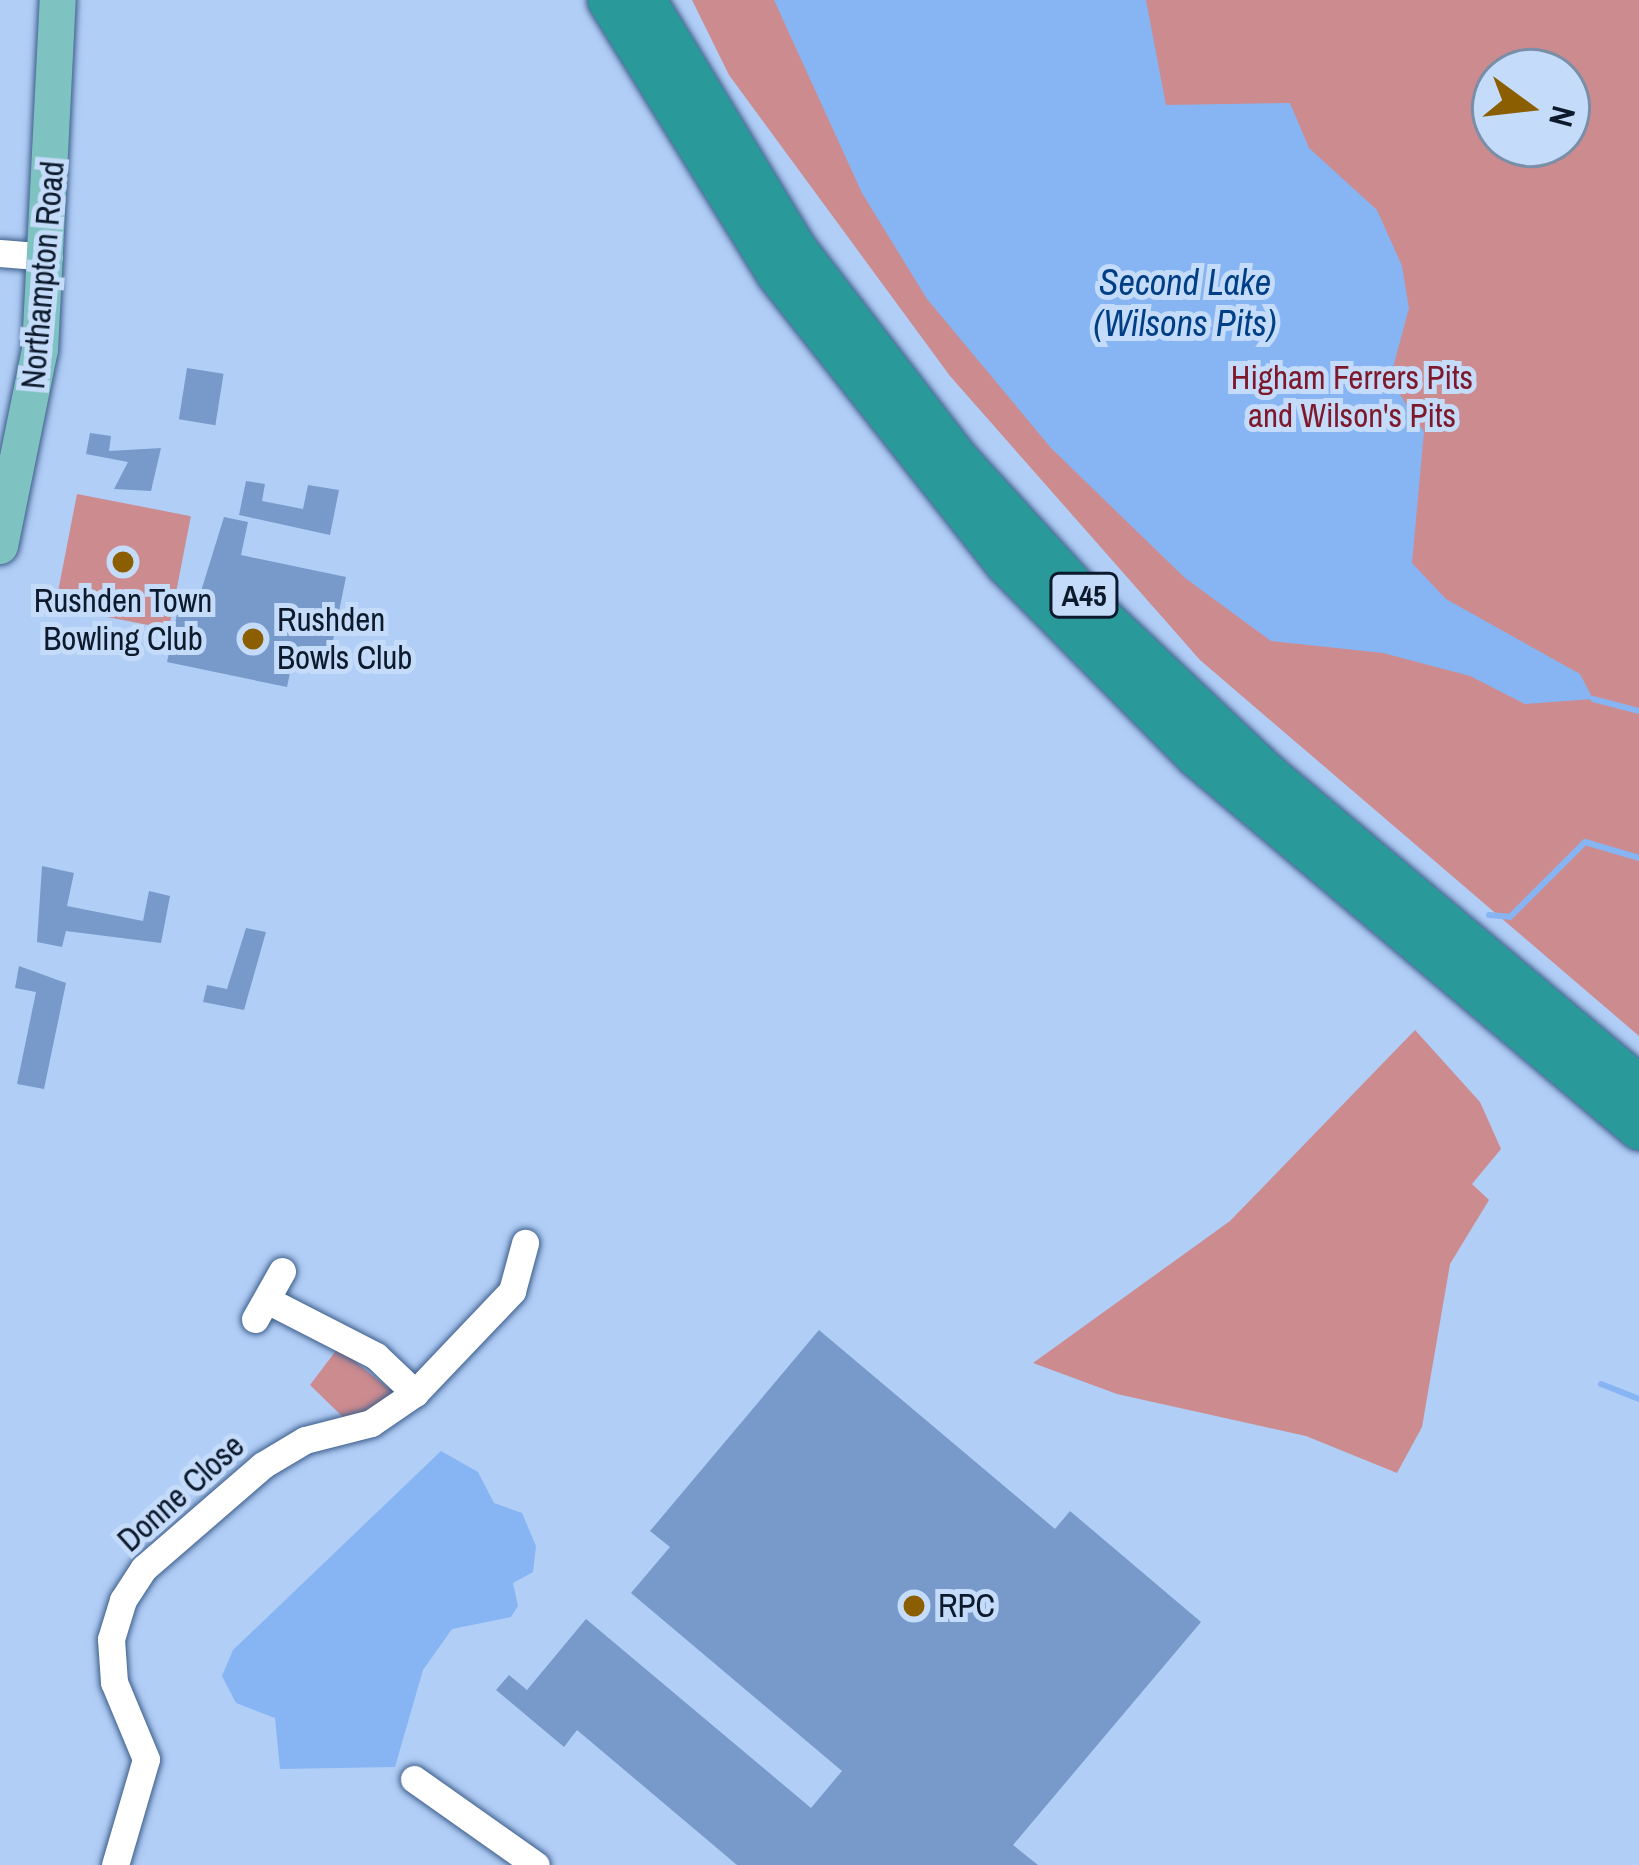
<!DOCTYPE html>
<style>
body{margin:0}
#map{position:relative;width:1639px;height:1865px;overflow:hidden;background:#b1cef7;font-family:"Archivo Narrow",sans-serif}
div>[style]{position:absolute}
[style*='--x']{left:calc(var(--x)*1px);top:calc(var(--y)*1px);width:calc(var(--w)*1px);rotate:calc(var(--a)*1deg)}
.green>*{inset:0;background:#cc8b8f;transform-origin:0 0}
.water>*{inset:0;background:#87b5f3}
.stream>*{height:6px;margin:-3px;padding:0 3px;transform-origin:3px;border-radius:3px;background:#87b5f3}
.building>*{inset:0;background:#779aca;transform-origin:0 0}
.roads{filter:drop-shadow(0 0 3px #3d5e8a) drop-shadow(0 0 3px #3d5e8a)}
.minor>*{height:27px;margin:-13.5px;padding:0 13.5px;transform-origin:13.5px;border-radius:13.5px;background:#fff}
.major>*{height:36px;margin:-18px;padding:0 18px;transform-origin:18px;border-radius:18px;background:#7fc2c2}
.highway>*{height:39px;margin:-19.5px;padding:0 19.5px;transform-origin:19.5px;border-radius:19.5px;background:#29999a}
.dots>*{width:33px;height:33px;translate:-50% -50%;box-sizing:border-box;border:6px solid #c4dbf9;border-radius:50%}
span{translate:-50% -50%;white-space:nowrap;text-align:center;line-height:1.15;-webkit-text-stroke:10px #c4dbf9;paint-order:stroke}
.shield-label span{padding:3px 9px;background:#c4dbf9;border:3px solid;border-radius:9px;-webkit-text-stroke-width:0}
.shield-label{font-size:30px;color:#0c1a2c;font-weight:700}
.street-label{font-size:33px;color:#0c1a2c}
.park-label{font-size:33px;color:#7d192b}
.poi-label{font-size:33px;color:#0c1a2c}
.left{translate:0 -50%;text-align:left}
.water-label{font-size:36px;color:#003f86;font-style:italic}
.north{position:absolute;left:1471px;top:48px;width:120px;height:120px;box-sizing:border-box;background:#c4dbf9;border:3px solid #7a8ea7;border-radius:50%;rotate:105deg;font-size:33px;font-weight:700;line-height:48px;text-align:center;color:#0c1a2c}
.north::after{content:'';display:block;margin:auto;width:42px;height:54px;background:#8a5e01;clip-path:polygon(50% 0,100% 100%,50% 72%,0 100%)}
</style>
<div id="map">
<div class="green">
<i style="clip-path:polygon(evenodd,692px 0,1639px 0,1639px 1036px,1200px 660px,950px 376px,729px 75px,692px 0,1495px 72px,1567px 72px,1567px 144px,1495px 144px,1495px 72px)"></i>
<i style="left:77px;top:494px;width:116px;height:115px;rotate:11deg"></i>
<i style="clip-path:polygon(1415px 1030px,1480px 1102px,1501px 1149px,1472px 1184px,1489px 1200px,1450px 1264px,1422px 1427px,1397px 1473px,1306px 1436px,1117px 1394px,1033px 1363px,1230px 1221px)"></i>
<i style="clip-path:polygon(338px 1348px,396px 1394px,349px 1423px,310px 1385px)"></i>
</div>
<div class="water">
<i style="clip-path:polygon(774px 0,1146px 0,1166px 105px,1290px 103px,1309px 148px,1377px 210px,1402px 266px,1409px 308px,1390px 379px,1424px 432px,1412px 563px,1446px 599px,1580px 674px,1593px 699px,1525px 704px,1470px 676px,1383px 653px,1271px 641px,1185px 578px,1051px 448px,927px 299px,862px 193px)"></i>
<i style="clip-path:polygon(441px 1451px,478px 1472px,494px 1503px,522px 1513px,536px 1546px,533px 1572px,513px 1583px,518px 1606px,511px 1617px,452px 1629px,423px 1670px,395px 1767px,280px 1769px,275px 1718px,236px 1703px,222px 1676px,233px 1650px)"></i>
</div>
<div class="stream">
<i style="--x:1593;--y:699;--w:48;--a:14.6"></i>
<i style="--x:1489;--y:915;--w:21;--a:5"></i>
<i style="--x:1510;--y:917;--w:106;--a:-45"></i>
<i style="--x:1585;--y:842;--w:56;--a:16.5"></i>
<i style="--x:1601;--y:1384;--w:41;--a:21.5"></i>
</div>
<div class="building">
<i style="left:187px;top:368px;width:37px;height:52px;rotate:9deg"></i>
<i style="clip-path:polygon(90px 433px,111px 436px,109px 451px,161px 448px,151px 491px,114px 489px,128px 462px,86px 454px)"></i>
<i style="clip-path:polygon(246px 481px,265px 484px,262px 501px,303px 509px,308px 485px,339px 490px,330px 535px,239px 515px)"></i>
<i style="clip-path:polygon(224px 517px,248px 522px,241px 555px,346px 577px,327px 670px,292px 663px,287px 687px,167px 662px,177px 614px,193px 617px)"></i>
<i style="clip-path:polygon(42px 866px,74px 873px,67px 906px,143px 921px,149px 891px,170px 896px,161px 943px,66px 931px,62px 947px,37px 942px)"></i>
<i style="clip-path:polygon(246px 928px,266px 932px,244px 1010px,203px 1002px,207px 985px,227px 989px)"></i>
<i style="clip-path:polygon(19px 966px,66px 983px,44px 1089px,17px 1084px,36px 992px,15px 988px)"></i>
<i style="clip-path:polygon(819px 1330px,1055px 1529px,1070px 1511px,1201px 1622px,1013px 1845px,1038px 1865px,737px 1865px,577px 1730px,564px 1747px,496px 1690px,509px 1675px,527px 1690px,586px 1619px,811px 1808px,842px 1771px,631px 1593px,670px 1547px,650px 1531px)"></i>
</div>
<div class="roads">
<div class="minor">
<i style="--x:0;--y:253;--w:49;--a:4.7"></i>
<i style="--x:269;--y:1301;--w:120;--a:27.2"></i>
<i style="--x:376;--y:1356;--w:54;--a:43.5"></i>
<i style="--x:255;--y:1319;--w:55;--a:-60.6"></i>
<i style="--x:414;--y:1779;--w:149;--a:35.2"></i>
<i style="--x:115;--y:1865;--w:110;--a:-73.7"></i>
<i style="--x:146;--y:1759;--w:83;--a:-112.6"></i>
<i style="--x:114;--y:1682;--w:43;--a:-94"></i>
<i style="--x:111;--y:1639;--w:41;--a:-72.9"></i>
<i style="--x:123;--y:1600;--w:38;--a:-57"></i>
<i style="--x:144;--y:1568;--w:157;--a:-40.9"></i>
<i style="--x:263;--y:1465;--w:49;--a:-30.8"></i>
<i style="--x:305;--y:1440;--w:68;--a:-14.4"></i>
<i style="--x:371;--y:1423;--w:53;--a:-34.3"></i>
<i style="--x:415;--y:1393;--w:141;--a:-46.4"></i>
<i style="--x:512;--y:1291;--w:50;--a:-74.8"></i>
</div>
<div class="major">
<i style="--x:0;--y:546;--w:200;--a:-78.5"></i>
<i style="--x:40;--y:350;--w:350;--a:-87.1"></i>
</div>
<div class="highway">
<i style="--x:607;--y:0;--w:322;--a:58.3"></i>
<i style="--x:776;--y:274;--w:370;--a:51.7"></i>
<i style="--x:1005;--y:564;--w:272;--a:45.3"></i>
<i style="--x:1196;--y:757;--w:579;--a:40.1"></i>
<i style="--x:646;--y:0;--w:291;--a:58.8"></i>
<i style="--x:797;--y:249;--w:262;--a:52.4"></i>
<i style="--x:957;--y:457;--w:217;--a:47.6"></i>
<i style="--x:1103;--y:617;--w:228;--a:43.4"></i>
<i style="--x:1269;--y:774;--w:483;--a:40"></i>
</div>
</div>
<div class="dots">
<i style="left:123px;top:562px;background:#8a5e01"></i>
<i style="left:253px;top:639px;background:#8a5e01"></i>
<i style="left:914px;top:1606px;background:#8a5e01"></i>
</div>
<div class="shield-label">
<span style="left:1084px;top:595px">A45</span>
</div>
<div class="street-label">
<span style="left:43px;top:275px;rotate:-85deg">Northampton Road</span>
<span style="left:181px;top:1493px;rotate:-42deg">Donne Close</span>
</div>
<div class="park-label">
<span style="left:1352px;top:397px">Higham Ferrers Pits<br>and Wilson's Pits</span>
</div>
<div class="poi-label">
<span style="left:123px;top:620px">Rushden Town<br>Bowling Club</span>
<span class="left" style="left:277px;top:639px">Rushden<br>Bowls Club</span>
<span class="left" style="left:938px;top:1606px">RPC</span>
</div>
<div class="water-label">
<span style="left:1185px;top:303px">Second Lake<br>(Wilsons Pits)</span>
</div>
<div class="north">N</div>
</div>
